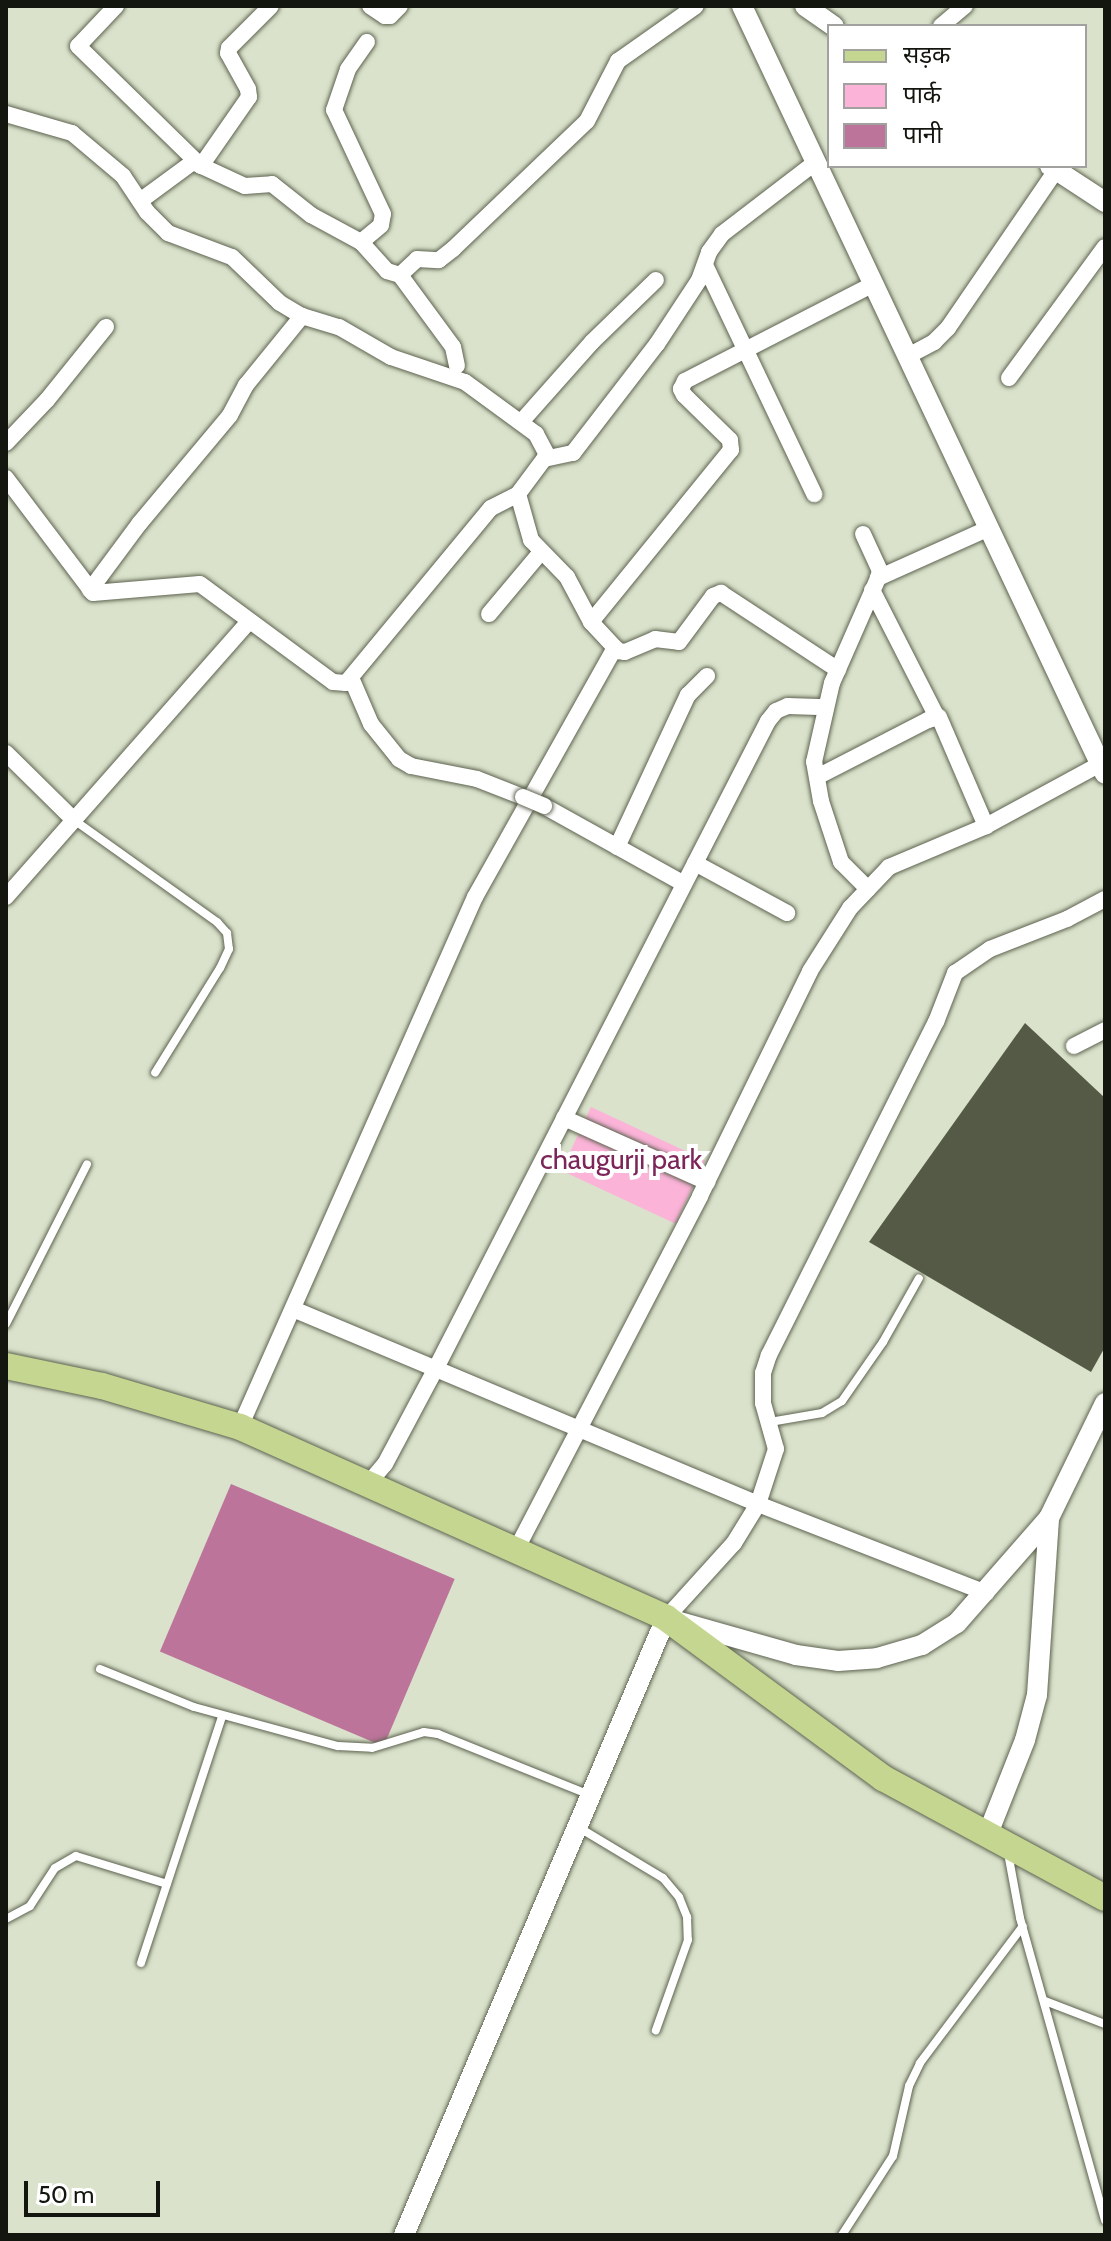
<!DOCTYPE html>
<meta charset="utf-8">
<style>
body{margin:0}
#map{position:relative;width:1111px;height:2241px;overflow:hidden;background:#dae2cb;font-family:Cabin,"Noto Sans Devanagari",sans-serif}
div>[style]{position:absolute}
[style*='--x']{left:calc(var(--x)*1px);top:calc(var(--y)*1px);width:calc(var(--w)*1px);rotate:calc(var(--a)*1deg)}
.green>*{inset:0;background:#fbb3d8;transform-origin:0 0}
.water>*{inset:0;background:#bc749a;transform-origin:0 0}
.building>*{inset:0;background:#545a46}
.roads{filter:drop-shadow(0 0 2px #5d6350) drop-shadow(0 0 2px #5d6350)}
.service>*{height:8px;margin:-4px;padding:0 4px;transform-origin:4px;border-radius:4px;background:#fff}
.minor>*{height:16px;margin:-8px;padding:0 8px;transform-origin:8px;border-radius:8px;background:#fff}
.tertiary>*{height:20px;margin:-10px;padding:0 10px;transform-origin:10px;border-radius:10px;background:#fff}
.primary>*{height:26px;margin:-13px;padding:0 13px;transform-origin:13px;border-radius:13px;background:#c5d690}
.bridges{filter:drop-shadow(0 0 2px #5d6350) drop-shadow(0 0 2px #5d6350)}
.minor-bridge>*{height:16px;margin:-8px;padding:0 8px;transform-origin:8px;border-radius:8px;background:#fff}
span{translate:-50% -50%;white-space:nowrap;text-align:center;line-height:1.15;-webkit-text-stroke:8px #fff;paint-order:stroke}
.park-label{font-size:28px;color:#7c2559}
.frame{position:absolute;inset:0;border:8px solid #13160e;pointer-events:none}
.legend{position:absolute;left:827px;top:24px;width:260px;height:144px;box-sizing:border-box;background:#fff;border:2px solid #a1a29f;margin:0;padding:10px 14px;list-style:none;font-size:24px;color:#13160e}
.legend li{display:flex;align-items:center;gap:16px;height:40px}
.legend b{width:40px;border:2px solid #a1a29f}
.scale{position:absolute;left:24px;top:2181px;width:136px;height:36px;box-sizing:border-box;border:4px solid #13160e;border-top:0;padding-left:10px;font-size:24px;line-height:28px;white-space:nowrap;color:#13160e;-webkit-text-stroke:6px #fff;paint-order:stroke}
</style>
<div id="map">
<div class="green">
<i style="left:591px;top:1107px;width:126px;height:70px;rotate:25deg"></i>
</div>
<div class="water">
<i style="left:231px;top:1484px;width:243px;height:182px;rotate:23deg"></i>
</div>
<div class="building">
<i style="clip-path:polygon(1025px 1023px,1105px 1098px,1105px 1347px,1091px 1372px,869px 1242px)"></i>
</div>
<div class="roads">
<div class="service">
<i style="--x:74;--y:820;--w:176;--a:35.5"></i>
<i style="--x:217;--y:922;--w:15;--a:48"></i>
<i style="--x:227;--y:933;--w:16;--a:83"></i>
<i style="--x:229;--y:949;--w:21;--a:115"></i>
<i style="--x:220;--y:968;--w:123;--a:121.8"></i>
<i style="--x:6;--y:1324;--w:179;--a:-63.1"></i>
<i style="--x:770;--y:1422;--w:53;--a:-9.8"></i>
<i style="--x:822;--y:1413;--w:23;--a:-31"></i>
<i style="--x:842;--y:1401;--w:72;--a:-55.2"></i>
<i style="--x:883;--y:1342;--w:73;--a:-60.6"></i>
<i style="--x:100;--y:1669;--w:101;--a:22"></i>
<i style="--x:194;--y:1707;--w:149;--a:15.2"></i>
<i style="--x:338;--y:1746;--w:34;--a:3"></i>
<i style="--x:372;--y:1748;--w:54;--a:-17.1"></i>
<i style="--x:424;--y:1732;--w:14;--a:8"></i>
<i style="--x:438;--y:1734;--w:164;--a:21.9"></i>
<i style="--x:578;--y:1827;--w:99;--a:31"></i>
<i style="--x:663;--y:1878;--w:25;--a:50"></i>
<i style="--x:679;--y:1897;--w:22;--a:68"></i>
<i style="--x:687;--y:1917;--w:23;--a:88"></i>
<i style="--x:688;--y:1940;--w:96;--a:109.6"></i>
<i style="--x:1008;--y:1853;--w:66;--a:79.5"></i>
<i style="--x:1020;--y:1918;--w:314;--a:74.3"></i>
<i style="--x:6;--y:1919;--w:27;--a:-28"></i>
<i style="--x:30;--y:1906;--w:45;--a:-56.7"></i>
<i style="--x:55;--y:1868;--w:24;--a:-30"></i>
<i style="--x:76;--y:1856;--w:95;--a:17.1"></i>
<i style="--x:141;--y:1963;--w:260;--a:-71.8"></i>
<i style="--x:1045;--y:2001;--w:64;--a:21"></i>
<i style="--x:842;--y:2235;--w:94;--a:-57.2"></i>
<i style="--x:893;--y:2156;--w:72;--a:-77.1"></i>
<i style="--x:909;--y:2086;--w:25;--a:-64"></i>
<i style="--x:920;--y:2063;--w:171;--a:-53.1"></i>
</div>
<div class="minor">
<i style="--x:116;--y:6;--w:55;--a:133.5"></i>
<i style="--x:78;--y:46;--w:172;--a:44.3"></i>
<i style="--x:201;--y:166;--w:84;--a:-55.2"></i>
<i style="--x:249;--y:97;--w:8;--a:-97"></i>
<i style="--x:248;--y:89;--w:41;--a:-119.1"></i>
<i style="--x:228;--y:53;--w:5;--a:-79"></i>
<i style="--x:229;--y:48;--w:59;--a:-45"></i>
<i style="--x:370;--y:6;--w:18;--a:34"></i>
<i style="--x:385;--y:16;--w:5;--a:0"></i>
<i style="--x:390;--y:16;--w:14;--a:-45"></i>
<i style="--x:941;--y:26;--w:31;--a:-40"></i>
<i style="--x:6;--y:114;--w:69;--a:16.1"></i>
<i style="--x:72;--y:133;--w:67;--a:40.1"></i>
<i style="--x:123;--y:176;--w:43;--a:56.3"></i>
<i style="--x:147;--y:212;--w:30;--a:45"></i>
<i style="--x:168;--y:233;--w:68;--a:20.6"></i>
<i style="--x:232;--y:257;--w:66;--a:43.8"></i>
<i style="--x:280;--y:303;--w:26;--a:31"></i>
<i style="--x:302;--y:316;--w:39;--a:17"></i>
<i style="--x:339;--y:327;--w:60;--a:30"></i>
<i style="--x:391;--y:357;--w:78;--a:18.7"></i>
<i style="--x:465;--y:382;--w:88;--a:36.2"></i>
<i style="--x:536;--y:434;--w:26;--a:62"></i>
<i style="--x:140;--y:201;--w:66;--a:-36.3"></i>
<i style="--x:193;--y:162;--w:57;--a:24.8"></i>
<i style="--x:245;--y:186;--w:27;--a:-4"></i>
<i style="--x:272;--y:184;--w:50;--a:38.5"></i>
<i style="--x:311;--y:215;--w:57;--a:28.4"></i>
<i style="--x:361;--y:242;--w:39;--a:48"></i>
<i style="--x:387;--y:271;--w:14;--a:17"></i>
<i style="--x:400;--y:275;--w:23;--a:-43"></i>
<i style="--x:417;--y:259;--w:22;--a:3"></i>
<i style="--x:439;--y:260;--w:18;--a:-38"></i>
<i style="--x:453;--y:249;--w:185;--a:-43.7"></i>
<i style="--x:587;--y:121;--w:68;--a:-62.7"></i>
<i style="--x:618;--y:61;--w:95;--a:-35.2"></i>
<i style="--x:361;--y:242;--w:26;--a:-40"></i>
<i style="--x:381;--y:225;--w:11;--a:-80"></i>
<i style="--x:383;--y:214;--w:115;--a:-115.2"></i>
<i style="--x:334;--y:110;--w:43;--a:-71.1"></i>
<i style="--x:348;--y:69;--w:33;--a:-55"></i>
<i style="--x:705;--y:265;--w:254;--a:64.5"></i>
<i style="--x:400;--y:275;--w:89;--a:53.6"></i>
<i style="--x:453;--y:347;--w:19;--a:78"></i>
<i style="--x:908;--y:356;--w:30;--a:-28"></i>
<i style="--x:934;--y:342;--w:20;--a:-45"></i>
<i style="--x:948;--y:328;--w:191;--a:-55.6"></i>
<i style="--x:1009;--y:378;--w:162;--a:-53.8"></i>
<i style="--x:521;--y:422;--w:107;--a:-48.4"></i>
<i style="--x:592;--y:342;--w:89;--a:-44.1"></i>
<i style="--x:6;--y:443;--w:59;--a:-46.4"></i>
<i style="--x:47;--y:400;--w:94;--a:-51.1"></i>
<i style="--x:6;--y:478;--w:144;--a:52.9"></i>
<i style="--x:93;--y:593;--w:107;--a:-4.8"></i>
<i style="--x:200;--y:584;--w:165;--a:36.4"></i>
<i style="--x:333;--y:682;--w:13;--a:4"></i>
<i style="--x:346;--y:683;--w:227;--a:-50.4"></i>
<i style="--x:491;--y:508;--w:30;--a:-27"></i>
<i style="--x:518;--y:494;--w:44;--a:-53.4"></i>
<i style="--x:544;--y:459;--w:30;--a:-12"></i>
<i style="--x:573;--y:453;--w:138;--a:-52.4"></i>
<i style="--x:657;--y:344;--w:77;--a:-56.7"></i>
<i style="--x:699;--y:280;--w:30;--a:-70"></i>
<i style="--x:709;--y:252;--w:22;--a:-54"></i>
<i style="--x:722;--y:234;--w:118;--a:-37.5"></i>
<i style="--x:518;--y:494;--w:48;--a:74.2"></i>
<i style="--x:531;--y:540;--w:52;--a:45.8"></i>
<i style="--x:567;--y:577;--w:51;--a:61.9"></i>
<i style="--x:591;--y:622;--w:40;--a:47"></i>
<i style="--x:618;--y:651;--w:7;--a:8"></i>
<i style="--x:625;--y:652;--w:33;--a:-23"></i>
<i style="--x:655;--y:639;--w:24;--a:7"></i>
<i style="--x:679;--y:642;--w:57;--a:-53.5"></i>
<i style="--x:713;--y:596;--w:9;--a:-21"></i>
<i style="--x:721;--y:593;--w:140;--a:33.3"></i>
<i style="--x:863;--y:534;--w:41;--a:65.3"></i>
<i style="--x:880;--y:571;--w:7;--a:106"></i>
<i style="--x:90;--y:590;--w:82;--a:-53.4"></i>
<i style="--x:139;--y:524;--w:142;--a:-50.1"></i>
<i style="--x:230;--y:415;--w:34;--a:-62"></i>
<i style="--x:246;--y:385;--w:89;--a:-50.9"></i>
<i style="--x:872;--y:590;--w:143;--a:62.9"></i>
<i style="--x:489;--y:614;--w:81;--a:-50"></i>
<i style="--x:591;--y:622;--w:222;--a:-50.9"></i>
<i style="--x:731;--y:450;--w:10;--a:-96"></i>
<i style="--x:730;--y:440;--w:64;--a:-135.6"></i>
<i style="--x:684;--y:395;--w:7;--a:-117"></i>
<i style="--x:681;--y:389;--w:9;--a:-63"></i>
<i style="--x:685;--y:381;--w:212;--a:-27.2"></i>
<i style="--x:352;--y:680;--w:48;--a:66.6"></i>
<i style="--x:371;--y:724;--w:45;--a:51.3"></i>
<i style="--x:399;--y:759;--w:14;--a:30"></i>
<i style="--x:411;--y:766;--w:67;--a:11.1"></i>
<i style="--x:477;--y:779;--w:49;--a:21.4"></i>
<i style="--x:6;--y:753;--w:95;--a:44.6"></i>
<i style="--x:817;--y:777;--w:125;--a:-27.2"></i>
<i style="--x:928;--y:720;--w:11;--a:-15"></i>
<i style="--x:939;--y:717;--w:119;--a:66.7"></i>
<i style="--x:544;--y:806;--w:160;--a:29.1"></i>
<i style="--x:617;--y:847;--w:168;--a:-65"></i>
<i style="--x:688;--y:695;--w:27;--a:-45"></i>
<i style="--x:695;--y:863;--w:105;--a:28.5"></i>
<i style="--x:868;--y:889;--w:38;--a:-135"></i>
<i style="--x:841;--y:862;--w:64;--a:-108.2"></i>
<i style="--x:821;--y:801;--w:40;--a:-100"></i>
<i style="--x:814;--y:762;--w:81;--a:-77.2"></i>
<i style="--x:832;--y:683;--w:115;--a:-66.3"></i>
<i style="--x:878;--y:578;--w:122;--a:-24.2"></i>
<i style="--x:6;--y:897;--w:368;--a:-48.6"></i>
<i style="--x:1074;--y:1046;--w:35;--a:-27"></i>
<i style="--x:564;--y:1118;--w:157;--a:24.1"></i>
<i style="--x:293;--y:1309;--w:504;--a:22.75"></i>
<i style="--x:758;--y:1504;--w:245;--a:21.3"></i>
<i style="--x:240;--y:1427;--w:580;--a:-66.09"></i>
<i style="--x:475;--y:897;--w:286;--a:-60.7"></i>
<i style="--x:368;--y:1484;--w:26;--a:-50"></i>
<i style="--x:385;--y:1464;--w:106;--a:-62"></i>
<i style="--x:435;--y:1370;--w:729;--a:-62.84"></i>
<i style="--x:768;--y:721;--w:13;--a:-51"></i>
<i style="--x:776;--y:711;--w:13;--a:-23"></i>
<i style="--x:788;--y:706;--w:38;--a:2"></i>
<i style="--x:516;--y:1550;--w:399;--a:-62.5"></i>
<i style="--x:700;--y:1196;--w:250;--a:-63.9"></i>
<i style="--x:810;--y:971;--w:75;--a:-57.6"></i>
<i style="--x:850;--y:908;--w:57;--a:-46.4"></i>
<i style="--x:889;--y:867;--w:105;--a:-22.9"></i>
<i style="--x:986;--y:826;--w:130;--a:-28.5"></i>
<i style="--x:666;--y:1618;--w:101;--a:-47.8"></i>
<i style="--x:734;--y:1543;--w:46;--a:-58.4"></i>
<i style="--x:758;--y:1504;--w:58;--a:-71.9"></i>
<i style="--x:776;--y:1449;--w:48;--a:-105.8"></i>
<i style="--x:763;--y:1403;--w:30;--a:-90"></i>
<i style="--x:763;--y:1373;--w:19;--a:-72"></i>
<i style="--x:769;--y:1355;--w:373;--a:-63.4"></i>
<i style="--x:936;--y:1022;--w:53;--a:-68.8"></i>
<i style="--x:955;--y:973;--w:42;--a:-34.4"></i>
<i style="--x:990;--y:949;--w:83;--a:-21.3"></i>
<i style="--x:1067;--y:919;--w:43;--a:-27.8"></i>
</div>
<div class="tertiary">
<i style="--x:742;--y:6;--w:849;--a:64.7"></i>
<i style="--x:805;--y:6;--w:35;--a:35"></i>
<i style="--x:1050;--y:166;--w:66;--a:33.2"></i>
<i style="--x:987;--y:1836;--w:103;--a:-68.4"></i>
<i style="--x:1025;--y:1740;--w:47;--a:-75.1"></i>
<i style="--x:1037;--y:1695;--w:177;--a:-86.1"></i>
<i style="--x:404;--y:2235;--w:670;--a:-66.99"></i>
<i style="--x:666;--y:1618;--w:135;--a:15.9"></i>
<i style="--x:796;--y:1655;--w:42;--a:8.1"></i>
<i style="--x:838;--y:1661;--w:39;--a:-4"></i>
<i style="--x:877;--y:1658;--w:47;--a:-16.1"></i>
<i style="--x:922;--y:1645;--w:41;--a:-32.2"></i>
<i style="--x:957;--y:1623;--w:140;--a:-48.8"></i>
<i style="--x:1049;--y:1518;--w:128;--a:-64"></i>
</div>
<div class="primary">
<i style="--x:6;--y:1366;--w:98;--a:11.8"></i>
<i style="--x:102;--y:1386;--w:144;--a:16.5"></i>
<i style="--x:240;--y:1427;--w:467;--a:24.1"></i>
<i style="--x:666;--y:1618;--w:270;--a:36.4"></i>
<i style="--x:883;--y:1778;--w:252;--a:28.4"></i>
</div>
</div>
<div class="bridges">
<div class="minor-bridge">
<i style="--x:523;--y:797;--w:23;--a:23"></i>
</div>
</div>
<div class="park-label">
<span style="left:621px;top:1159px">chaugurji park</span>
</div>
<div class="frame"></div>
<ul class="legend">
<li><b style="height:10px;background:#c5d690"></b>सड़क</li>
<li><b style="height:22px;background:#fbb3d8"></b>पार्क</li>
<li><b style="height:22px;background:#bc749a"></b>पानी</li>
</ul>
<div class="scale">50 m</div>
</div>
